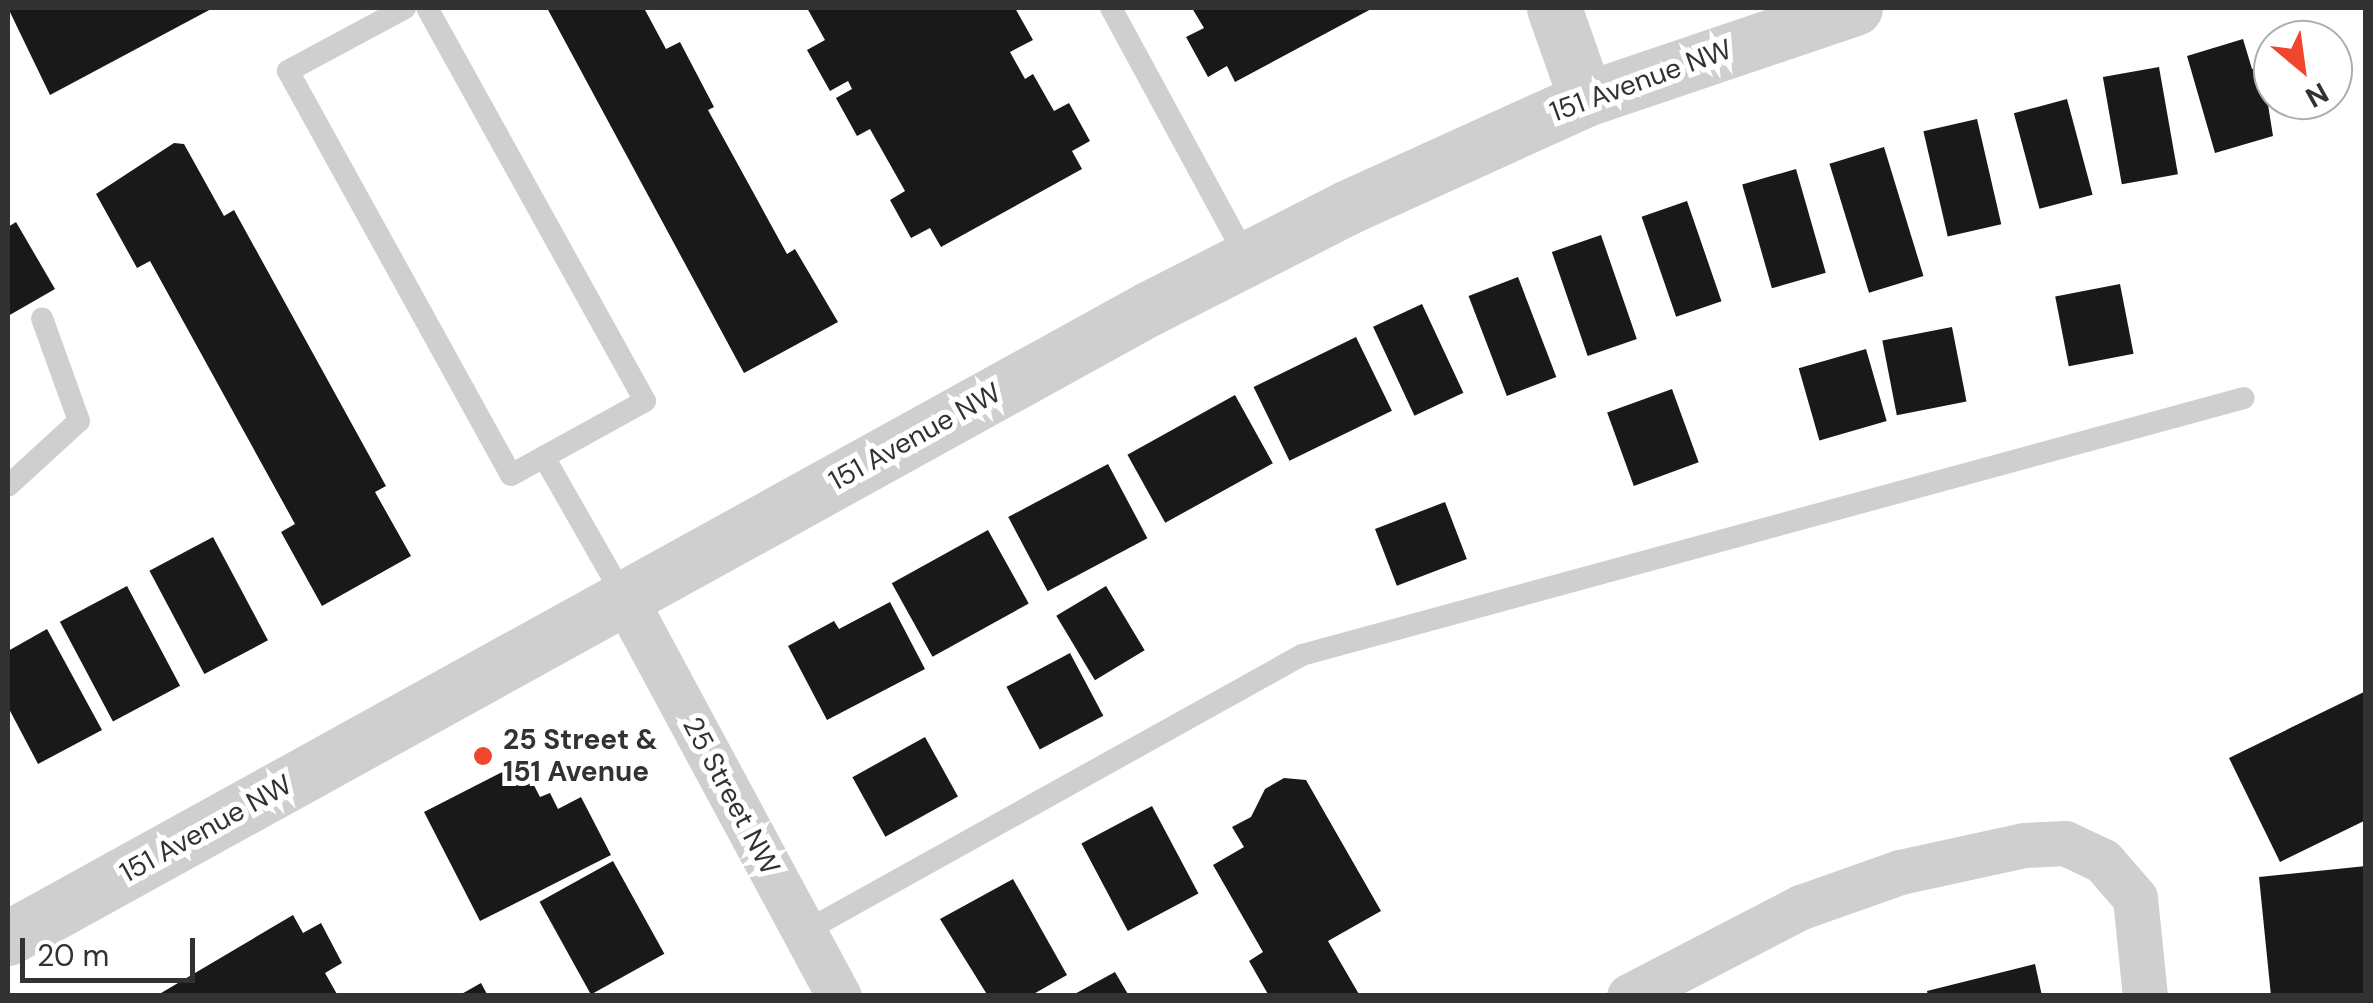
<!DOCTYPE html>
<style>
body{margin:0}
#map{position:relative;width:2373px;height:1003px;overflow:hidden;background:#fff;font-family:"DM Sans",sans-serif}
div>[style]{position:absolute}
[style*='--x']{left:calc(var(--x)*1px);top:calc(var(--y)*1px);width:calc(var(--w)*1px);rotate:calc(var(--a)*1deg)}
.building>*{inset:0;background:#191919;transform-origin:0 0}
.service>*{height:22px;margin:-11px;padding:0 11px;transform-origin:11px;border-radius:11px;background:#cfcfcf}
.minor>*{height:45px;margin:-22.5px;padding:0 22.5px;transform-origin:22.5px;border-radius:22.5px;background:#cfcfcf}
.tertiary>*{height:55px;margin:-27.5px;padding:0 27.5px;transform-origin:27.5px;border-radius:27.5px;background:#cfcfcf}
.dots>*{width:28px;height:28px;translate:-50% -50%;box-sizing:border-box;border:5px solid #fff;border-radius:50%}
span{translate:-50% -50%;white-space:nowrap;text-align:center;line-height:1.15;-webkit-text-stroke:10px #fff;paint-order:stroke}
.street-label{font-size:28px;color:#323232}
.poi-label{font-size:28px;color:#323232;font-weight:700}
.left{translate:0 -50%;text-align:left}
.frame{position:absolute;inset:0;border:10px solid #323232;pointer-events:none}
.north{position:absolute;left:2253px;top:20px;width:100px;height:100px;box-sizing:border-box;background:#fff;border:2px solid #adadad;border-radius:50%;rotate:151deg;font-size:28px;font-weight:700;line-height:40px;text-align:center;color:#323232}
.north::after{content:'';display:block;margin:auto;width:35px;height:45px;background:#ef462e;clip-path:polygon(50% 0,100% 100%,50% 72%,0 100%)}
.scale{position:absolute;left:20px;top:938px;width:175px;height:45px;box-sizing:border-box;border:5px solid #323232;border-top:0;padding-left:12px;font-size:30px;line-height:35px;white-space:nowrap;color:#323232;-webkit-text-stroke:8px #fff;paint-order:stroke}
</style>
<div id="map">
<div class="building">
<i style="clip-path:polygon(8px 8px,213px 8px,50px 95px)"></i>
<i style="clip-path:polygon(547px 8px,644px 8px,666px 49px,680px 42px,714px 107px,708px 110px,787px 254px,795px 249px,838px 322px,744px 373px)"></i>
<i style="clip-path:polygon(807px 8px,1015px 8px,1033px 40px,1010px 52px,1025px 79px,1033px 74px,1054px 111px,1069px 103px,1090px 141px,1072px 151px,1082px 169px,941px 247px,930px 228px,911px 238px,890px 200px,905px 191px,870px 129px,857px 136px,836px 98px,852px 89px,848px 81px,830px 91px,807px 50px,825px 40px)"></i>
<i style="clip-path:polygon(1192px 8px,1373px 8px,1235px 82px,1227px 66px,1208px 77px,1186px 37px,1204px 28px)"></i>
<i style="clip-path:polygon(2243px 39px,2252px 69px,2262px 67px,2273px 136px,2215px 153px,2187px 56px)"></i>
<i style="left:2159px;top:67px;width:109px;height:57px;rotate:80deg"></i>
<i style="left:2067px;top:99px;width:99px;height:55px;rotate:75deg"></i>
<i style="left:1977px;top:119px;width:108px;height:55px;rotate:77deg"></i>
<i style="clip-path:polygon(174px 143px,184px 144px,224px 216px,234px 210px,386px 486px,375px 492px,411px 556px,322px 606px,281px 532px,295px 524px,150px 261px,137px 268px,96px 194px)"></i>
<i style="left:1884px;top:147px;width:135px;height:57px;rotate:73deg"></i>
<i style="left:1796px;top:169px;width:108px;height:56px;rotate:74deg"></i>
<i style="left:1687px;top:201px;width:106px;height:48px;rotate:71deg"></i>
<i style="clip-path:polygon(16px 222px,55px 289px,8px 316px,8px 227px)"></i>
<i style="left:1601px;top:235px;width:110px;height:52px;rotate:71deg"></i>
<i style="left:1518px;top:277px;width:107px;height:53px;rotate:69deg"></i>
<i style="left:2120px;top:284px;width:71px;height:66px;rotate:79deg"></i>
<i style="left:1422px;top:304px;width:98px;height:54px;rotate:65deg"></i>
<i style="left:1952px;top:327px;width:76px;height:71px;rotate:79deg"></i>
<i style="left:1356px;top:337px;width:82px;height:114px;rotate:64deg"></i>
<i style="left:1866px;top:349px;width:75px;height:70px;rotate:74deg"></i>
<i style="left:1672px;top:389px;width:78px;height:69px;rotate:70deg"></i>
<i style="left:1235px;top:395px;width:78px;height:123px;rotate:61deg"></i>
<i style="left:1108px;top:464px;width:84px;height:113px;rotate:62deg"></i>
<i style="left:1445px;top:502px;width:61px;height:75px;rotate:69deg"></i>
<i style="left:988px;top:530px;width:84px;height:110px;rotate:61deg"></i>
<i style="left:213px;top:537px;width:117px;height:72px;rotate:62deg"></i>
<i style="left:127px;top:586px;width:113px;height:76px;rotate:62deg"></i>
<i style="left:1106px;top:586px;width:75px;height:58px;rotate:59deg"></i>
<i style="clip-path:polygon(890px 602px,925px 669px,827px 720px,788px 646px,834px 621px,839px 629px)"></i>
<i style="clip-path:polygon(47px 629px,102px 730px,38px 764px,8px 707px,8px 651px)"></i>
<i style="left:1070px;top:653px;width:71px;height:72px;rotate:62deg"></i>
<i style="clip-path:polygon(2366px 691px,2366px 820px,2280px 862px,2229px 758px)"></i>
<i style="left:925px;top:737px;width:68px;height:83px;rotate:61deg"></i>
<i style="clip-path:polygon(522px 762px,540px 797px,550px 793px,558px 809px,581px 797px,611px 855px,480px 921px,424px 812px)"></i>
<i style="clip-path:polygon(1284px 778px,1306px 780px,1381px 911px,1328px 941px,1360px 996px,1269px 996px,1249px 961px,1263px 952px,1213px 865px,1244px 847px,1232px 827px,1251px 817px,1265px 789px)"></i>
<i style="left:1152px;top:806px;width:99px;height:80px;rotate:62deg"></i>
<i style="left:613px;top:861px;width:106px;height:84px;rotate:61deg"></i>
<i style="clip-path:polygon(2366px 866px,2366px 996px,2271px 996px,2259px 877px)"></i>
<i style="clip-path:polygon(1013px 879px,1067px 975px,1030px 996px,988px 996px,940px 919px)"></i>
<i style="clip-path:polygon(293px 915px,303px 933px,321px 923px,342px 963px,325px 973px,338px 996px,156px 996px)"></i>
<i style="clip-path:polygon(2035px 964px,2042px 996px,1928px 996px,1927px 991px)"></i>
<i style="clip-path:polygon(1115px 972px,1129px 996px,1071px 996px)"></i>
<i style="clip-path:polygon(481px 983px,488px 996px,458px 996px)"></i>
</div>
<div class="service">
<i style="--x:405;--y:8;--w:133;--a:151.7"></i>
<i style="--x:288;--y:71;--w:461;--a:61.1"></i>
<i style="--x:511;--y:475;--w:153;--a:-28.9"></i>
<i style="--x:645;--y:401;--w:449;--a:-119"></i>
<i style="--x:1111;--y:8;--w:285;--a:61.5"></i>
<i style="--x:544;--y:457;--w:161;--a:60.3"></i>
<i style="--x:8;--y:486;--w:96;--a:-42.5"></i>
<i style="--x:79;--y:421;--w:109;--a:-109.8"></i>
<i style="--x:804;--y:932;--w:570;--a:-29.08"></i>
<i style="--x:1302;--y:655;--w:976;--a:-15.26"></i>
</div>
<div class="minor">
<i style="--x:624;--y:597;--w:453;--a:61.7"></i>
<i style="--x:1629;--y:996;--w:194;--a:-27.4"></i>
<i style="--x:1801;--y:907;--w:105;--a:-19.5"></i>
<i style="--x:1900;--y:872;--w:127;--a:-12.3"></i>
<i style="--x:2024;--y:845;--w:41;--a:-2.8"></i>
<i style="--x:2065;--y:843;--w:42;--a:25.3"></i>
<i style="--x:2103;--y:861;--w:49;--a:49.1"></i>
<i style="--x:2135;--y:898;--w:99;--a:84.2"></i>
</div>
<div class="tertiary">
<i style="--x:1554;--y:8;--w:96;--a:70.6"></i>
<i style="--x:8;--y:938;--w:1302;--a:-28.89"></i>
<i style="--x:1148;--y:309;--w:225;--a:-27"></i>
<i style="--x:1348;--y:207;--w:261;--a:-24.4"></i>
<i style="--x:1586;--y:99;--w:284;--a:-18.7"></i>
</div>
<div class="dots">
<i style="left:483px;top:756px;background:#ef462e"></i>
</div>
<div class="street-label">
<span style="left:1641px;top:81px;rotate:-20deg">151 Avenue NW</span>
<span style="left:915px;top:437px;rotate:-29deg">151 Avenue NW</span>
<span style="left:731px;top:796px;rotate:62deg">25 Street NW</span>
<span style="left:206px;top:829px;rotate:-29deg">151 Avenue NW</span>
</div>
<div class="poi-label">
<span class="left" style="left:503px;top:756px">25 Street &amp;<br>151 Avenue</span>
</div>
<div class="frame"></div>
<div class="north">N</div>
<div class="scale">20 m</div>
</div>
